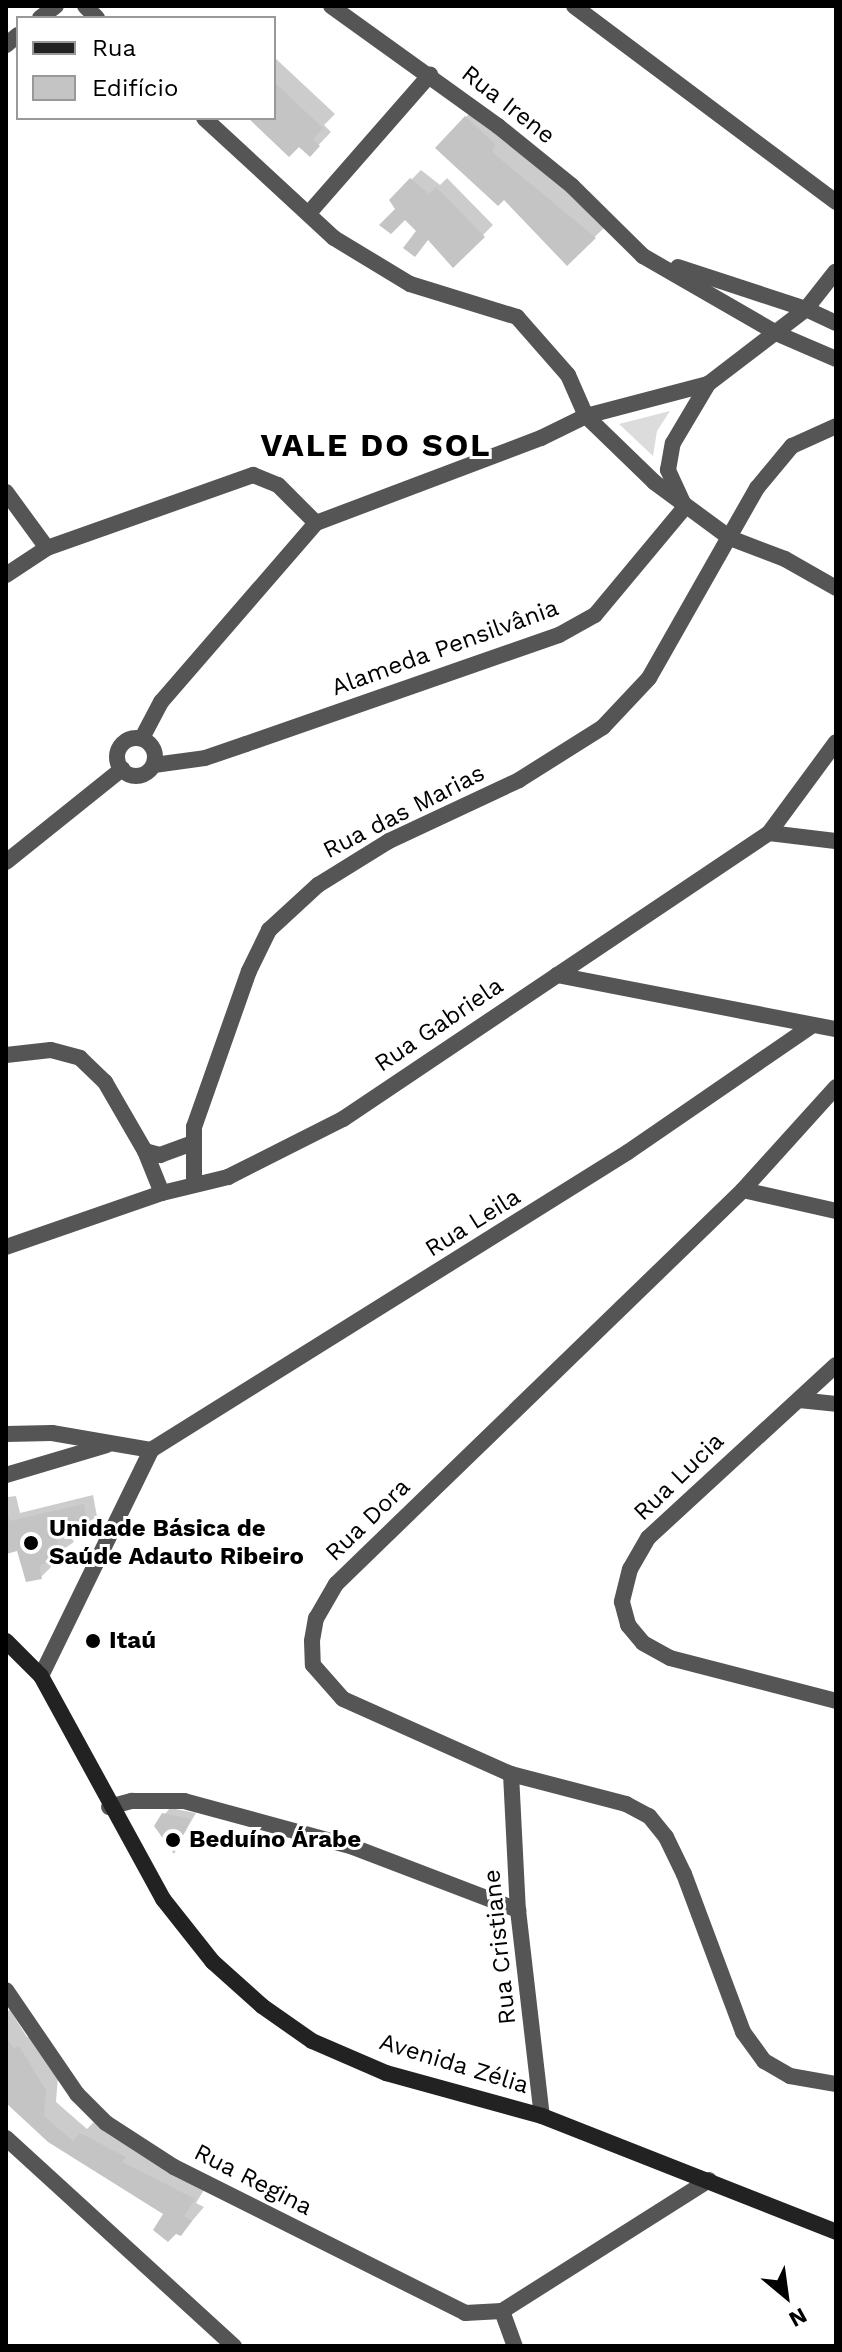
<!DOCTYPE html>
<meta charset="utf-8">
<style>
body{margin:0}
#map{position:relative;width:842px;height:2352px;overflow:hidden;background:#fff;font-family:"Work Sans",sans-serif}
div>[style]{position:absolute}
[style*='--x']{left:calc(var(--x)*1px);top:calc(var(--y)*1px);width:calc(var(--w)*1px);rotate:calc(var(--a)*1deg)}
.green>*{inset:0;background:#dcdcdc}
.shadow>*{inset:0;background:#0003}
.building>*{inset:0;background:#c4c4c4}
.minor>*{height:16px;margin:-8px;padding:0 8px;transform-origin:8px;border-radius:8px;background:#555}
.minor>.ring{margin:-8px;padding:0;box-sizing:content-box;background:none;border:16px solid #555;border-radius:50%}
.tertiary>*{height:16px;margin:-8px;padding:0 8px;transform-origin:8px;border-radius:8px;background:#555}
.secondary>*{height:16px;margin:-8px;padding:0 8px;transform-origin:8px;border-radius:8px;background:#222}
.dots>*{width:22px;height:22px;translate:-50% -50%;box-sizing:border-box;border:4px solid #fff;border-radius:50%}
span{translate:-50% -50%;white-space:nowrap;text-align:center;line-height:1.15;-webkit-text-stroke:6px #fff;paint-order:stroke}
.street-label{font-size:24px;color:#000}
.poi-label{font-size:24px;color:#000;font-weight:700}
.left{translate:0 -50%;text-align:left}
.district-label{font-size:32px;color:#000;font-weight:700;letter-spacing:2px}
.frame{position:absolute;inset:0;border:8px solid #000;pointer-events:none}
.legend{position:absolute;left:16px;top:16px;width:260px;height:104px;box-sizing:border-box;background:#fff;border:2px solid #999;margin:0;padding:10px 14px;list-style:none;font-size:24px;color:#000}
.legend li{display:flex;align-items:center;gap:16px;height:40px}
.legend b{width:40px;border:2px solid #999}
.north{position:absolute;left:746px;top:2256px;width:80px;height:80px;-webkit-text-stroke:6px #fff;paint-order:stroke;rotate:151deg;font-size:22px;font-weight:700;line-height:32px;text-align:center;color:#000}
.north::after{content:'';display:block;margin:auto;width:28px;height:36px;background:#000;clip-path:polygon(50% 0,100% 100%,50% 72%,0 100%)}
</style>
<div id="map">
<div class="green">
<i style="clip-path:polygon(670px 411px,657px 431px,653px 456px,619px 424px)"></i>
</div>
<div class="shadow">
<i style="clip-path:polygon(274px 57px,335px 114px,324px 125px,331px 132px,310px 154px,251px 118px,274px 118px)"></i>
<i style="clip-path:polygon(479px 104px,608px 224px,568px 263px,466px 117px)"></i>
<i style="clip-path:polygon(421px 170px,440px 185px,447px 178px,493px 225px,453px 265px,391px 200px)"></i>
<i style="clip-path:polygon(93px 1495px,97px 1517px,68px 1533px,74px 1542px,49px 1559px,51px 1567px,41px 1577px,18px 1549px,6px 1550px,8px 1497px,16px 1496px,20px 1513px)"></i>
<i style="clip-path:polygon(170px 1808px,196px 1813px,174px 1851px,164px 1815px)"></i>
<i style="clip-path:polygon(10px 2010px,27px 2037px,33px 2034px,58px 2076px,56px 2102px,87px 2129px,95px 2121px,207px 2185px,196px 2203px,204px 2207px,181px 2234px,166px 2214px,6px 2098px,6px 2012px)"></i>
</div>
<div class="building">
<i style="clip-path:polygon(274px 82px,323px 128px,313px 139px,320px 146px,310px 157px,299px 147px,289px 157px,248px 118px,274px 118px)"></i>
<i style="clip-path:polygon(465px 116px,495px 144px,492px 152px,596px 238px,567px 266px,504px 200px,498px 206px,435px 148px)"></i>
<i style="clip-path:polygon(410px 178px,429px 194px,436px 187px,485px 237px,453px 268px,428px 240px,415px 257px,403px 248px,416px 231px,405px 220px,391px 234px,379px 225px,395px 209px,389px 200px)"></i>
<i style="clip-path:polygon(84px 1504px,88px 1529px,56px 1539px,65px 1554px,39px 1566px,42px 1579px,26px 1582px,17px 1551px,6px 1554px,6px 1508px,10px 1521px)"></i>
<i style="clip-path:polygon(162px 1813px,191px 1819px,174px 1854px,154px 1826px)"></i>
<i style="clip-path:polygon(6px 2036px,14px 2049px,19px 2046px,46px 2090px,44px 2116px,73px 2141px,80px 2133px,126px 2157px,122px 2162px,195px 2199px,184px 2216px,192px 2221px,181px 2236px,176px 2234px,168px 2242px,153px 2230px,163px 2214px,48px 2142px,6px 2103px)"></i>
</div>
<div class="minor">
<i style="--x:85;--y:6;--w:17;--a:45"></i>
<i style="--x:331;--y:6;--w:206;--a:35.7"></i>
<i style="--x:498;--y:126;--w:95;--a:39"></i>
<i style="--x:572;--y:186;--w:100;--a:44.6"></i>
<i style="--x:643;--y:256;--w:156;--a:30"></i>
<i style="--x:574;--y:6;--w:327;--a:36.8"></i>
<i style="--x:40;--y:18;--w:20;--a:-37"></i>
<i style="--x:6;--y:45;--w:16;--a:-40"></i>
<i style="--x:204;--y:118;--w:177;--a:42.7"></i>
<i style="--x:334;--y:238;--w:89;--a:31.2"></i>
<i style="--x:410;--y:284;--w:112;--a:17.1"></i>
<i style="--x:517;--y:317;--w:77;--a:48.7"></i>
<i style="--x:568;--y:375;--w:45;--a:66.3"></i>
<i style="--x:586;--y:416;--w:95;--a:44.1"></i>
<i style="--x:654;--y:482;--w:94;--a:36.4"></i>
<i style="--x:730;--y:538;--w:59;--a:20.9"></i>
<i style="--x:785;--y:559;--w:59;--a:29.6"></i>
<i style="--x:309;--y:213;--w:184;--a:-48.8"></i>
<i style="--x:678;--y:267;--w:135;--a:18.2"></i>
<i style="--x:806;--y:309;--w:48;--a:-51.7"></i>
<i style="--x:6;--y:492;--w:69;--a:53.8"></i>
<i class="ring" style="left:117px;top:738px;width:22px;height:22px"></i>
<i style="--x:142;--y:738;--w:41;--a:-62.2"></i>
<i style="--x:161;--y:702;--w:237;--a:-49.1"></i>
<i style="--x:154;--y:765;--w:51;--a:-7.8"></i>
<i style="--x:205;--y:758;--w:43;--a:-18.9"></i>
<i style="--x:246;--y:744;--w:331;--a:-19.2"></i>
<i style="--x:559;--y:635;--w:41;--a:-29.1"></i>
<i style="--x:595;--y:615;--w:141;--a:-50.2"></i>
<i style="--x:685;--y:507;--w:41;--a:-114.7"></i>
<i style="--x:668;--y:470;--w:27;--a:-80"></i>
<i style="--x:673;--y:443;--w:69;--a:-59.3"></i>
<i style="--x:769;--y:833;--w:67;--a:6.8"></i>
<i style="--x:6;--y:862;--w:149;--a:-38.7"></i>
<i style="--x:557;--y:975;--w:284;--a:11"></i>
<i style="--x:6;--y:1055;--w:45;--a:-6.3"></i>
<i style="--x:51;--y:1050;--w:30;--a:15"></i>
<i style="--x:80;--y:1058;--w:35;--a:44"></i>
<i style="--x:105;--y:1082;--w:80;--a:59.9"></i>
<i style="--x:145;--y:1151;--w:45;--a:68"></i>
<i style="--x:836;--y:1087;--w:139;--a:132.1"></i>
<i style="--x:743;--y:1190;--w:566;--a:135.93"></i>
<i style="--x:336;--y:1584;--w:39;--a:120"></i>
<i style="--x:316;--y:1618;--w:23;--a:100"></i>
<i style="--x:312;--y:1641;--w:24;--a:88"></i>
<i style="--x:313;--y:1665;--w:45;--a:48.6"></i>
<i style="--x:343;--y:1699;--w:184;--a:24.1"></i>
<i style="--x:511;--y:1774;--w:119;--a:14.6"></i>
<i style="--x:626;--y:1804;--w:26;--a:28"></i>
<i style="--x:649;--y:1816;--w:27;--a:51"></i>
<i style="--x:666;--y:1837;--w:41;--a:64.1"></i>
<i style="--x:684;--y:1874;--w:169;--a:69.5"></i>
<i style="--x:743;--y:2032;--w:36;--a:54"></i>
<i style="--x:764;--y:2061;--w:30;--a:30"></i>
<i style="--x:790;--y:2076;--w:47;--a:9.9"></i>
<i style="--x:145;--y:1151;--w:16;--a:15"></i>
<i style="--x:160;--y:1155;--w:32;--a:-20"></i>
<i style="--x:194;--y:1184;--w:57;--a:-90"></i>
<i style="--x:194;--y:1127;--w:165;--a:-70.6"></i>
<i style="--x:249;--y:971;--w:46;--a:-64"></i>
<i style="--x:269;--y:930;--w:67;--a:-42.6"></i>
<i style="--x:318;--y:885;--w:84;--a:-31.8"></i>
<i style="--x:389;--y:841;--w:144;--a:-25.1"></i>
<i style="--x:519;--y:780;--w:99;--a:-32.2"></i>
<i style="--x:603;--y:727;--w:67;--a:-46.8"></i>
<i style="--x:649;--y:678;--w:219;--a:-60.4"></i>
<i style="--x:757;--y:488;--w:55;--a:-50.2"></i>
<i style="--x:792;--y:446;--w:48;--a:-24.4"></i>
<i style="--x:743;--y:1190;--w:95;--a:12.7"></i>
<i style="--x:6;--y:1247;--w:165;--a:-19.1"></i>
<i style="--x:162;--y:1193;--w:68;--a:-13.6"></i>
<i style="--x:228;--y:1177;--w:129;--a:-26.8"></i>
<i style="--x:343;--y:1119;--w:513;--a:-33.88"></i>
<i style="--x:769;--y:833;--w:113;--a:-53.6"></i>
<i style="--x:836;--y:1365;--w:255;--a:137.4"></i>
<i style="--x:648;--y:1538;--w:36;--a:120"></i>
<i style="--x:630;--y:1569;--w:34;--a:104"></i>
<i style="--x:622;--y:1602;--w:24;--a:75"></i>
<i style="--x:628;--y:1625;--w:23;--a:50"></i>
<i style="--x:643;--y:1643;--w:31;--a:29"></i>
<i style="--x:670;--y:1658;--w:171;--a:14.5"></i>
<i style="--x:799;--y:1400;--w:37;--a:6"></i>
<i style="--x:6;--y:1434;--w:46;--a:-1.2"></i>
<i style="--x:52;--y:1433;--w:100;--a:9.7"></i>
<i style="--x:151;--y:1450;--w:562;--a:-31.99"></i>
<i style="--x:628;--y:1152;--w:224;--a:-34.5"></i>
<i style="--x:6;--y:1475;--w:105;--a:-16.5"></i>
<i style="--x:41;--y:1676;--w:251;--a:-64"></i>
<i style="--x:511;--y:1774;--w:136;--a:87.1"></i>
<i style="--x:518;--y:1910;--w:207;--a:83.4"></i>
<i style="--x:109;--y:1807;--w:24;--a:-15"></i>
<i style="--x:132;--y:1801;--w:52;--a:0"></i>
<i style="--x:184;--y:1801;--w:175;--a:15.2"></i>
<i style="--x:353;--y:1847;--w:177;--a:20.9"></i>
<i style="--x:6;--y:1990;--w:126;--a:55.7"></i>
<i style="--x:77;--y:2094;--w:41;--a:45"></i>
<i style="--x:106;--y:2123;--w:81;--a:32.9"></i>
<i style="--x:174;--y:2167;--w:326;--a:26.6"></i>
<i style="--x:465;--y:2313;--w:37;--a:-3"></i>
<i style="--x:502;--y:2311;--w:245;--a:-32.3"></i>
<i style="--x:6;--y:2138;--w:309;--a:42.4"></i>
<i style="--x:502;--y:2311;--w:37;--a:70"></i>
</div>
<div class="tertiary">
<i style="--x:778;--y:334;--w:63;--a:23.3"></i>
<i style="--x:6;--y:575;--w:49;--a:-33.4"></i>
<i style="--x:47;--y:548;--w:219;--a:-19.5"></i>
<i style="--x:253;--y:475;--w:27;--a:22"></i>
<i style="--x:278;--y:485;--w:54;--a:45"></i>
<i style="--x:316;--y:523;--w:241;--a:-20.7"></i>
<i style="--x:541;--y:438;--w:50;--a:-26.1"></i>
<i style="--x:586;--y:416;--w:126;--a:-14.7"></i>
<i style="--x:708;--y:384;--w:123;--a:-37.4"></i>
<i style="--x:806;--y:309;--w:33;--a:25"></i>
</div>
<div class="secondary">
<i style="--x:6;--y:1641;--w:49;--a:45"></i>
<i style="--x:41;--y:1676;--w:254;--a:61.3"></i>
<i style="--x:163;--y:1899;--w:80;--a:51.6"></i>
<i style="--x:213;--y:1962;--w:66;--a:41.9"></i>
<i style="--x:262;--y:2006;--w:61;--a:35"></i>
<i style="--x:312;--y:2041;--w:81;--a:23.4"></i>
<i style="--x:386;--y:2073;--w:162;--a:15.4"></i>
<i style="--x:542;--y:2116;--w:316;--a:21.5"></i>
</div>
<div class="dots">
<i style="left:31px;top:1543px;background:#000"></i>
<i style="left:93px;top:1641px;background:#000"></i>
<i style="left:173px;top:1840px;background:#000"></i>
</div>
<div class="street-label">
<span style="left:508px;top:105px;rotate:38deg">Rua Irene</span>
<span style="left:445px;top:648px;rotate:-20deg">Alameda Pensilvânia</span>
<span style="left:404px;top:812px;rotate:-27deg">Rua das Marias</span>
<span style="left:439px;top:1025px;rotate:-34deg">Rua Gabriela</span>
<span style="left:473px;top:1223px;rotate:-32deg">Rua Leila</span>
<span style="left:679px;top:1477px;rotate:-44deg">Rua Lucia</span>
<span style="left:368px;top:1520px;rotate:-44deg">Rua Dora</span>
<span style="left:500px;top:1947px;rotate:-96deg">Rua Cristiane</span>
<span style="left:454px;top:2064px;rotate:17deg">Avenida Zélia</span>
<span style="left:253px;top:2180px;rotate:27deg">Rua Regina</span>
</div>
<div class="poi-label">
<span class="left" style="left:49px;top:1543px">Unidade Básica de<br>Saúde Adauto Ribeiro</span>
<span class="left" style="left:109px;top:1641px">Itaú</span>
<span class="left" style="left:189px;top:1840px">Beduíno Árabe</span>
</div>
<div class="district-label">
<span style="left:376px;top:445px">VALE DO SOL</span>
</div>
<div class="frame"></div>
<ul class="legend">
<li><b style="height:10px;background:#222"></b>Rua</li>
<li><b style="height:22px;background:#c4c4c4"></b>Edifício</li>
</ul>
<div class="north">N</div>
</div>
